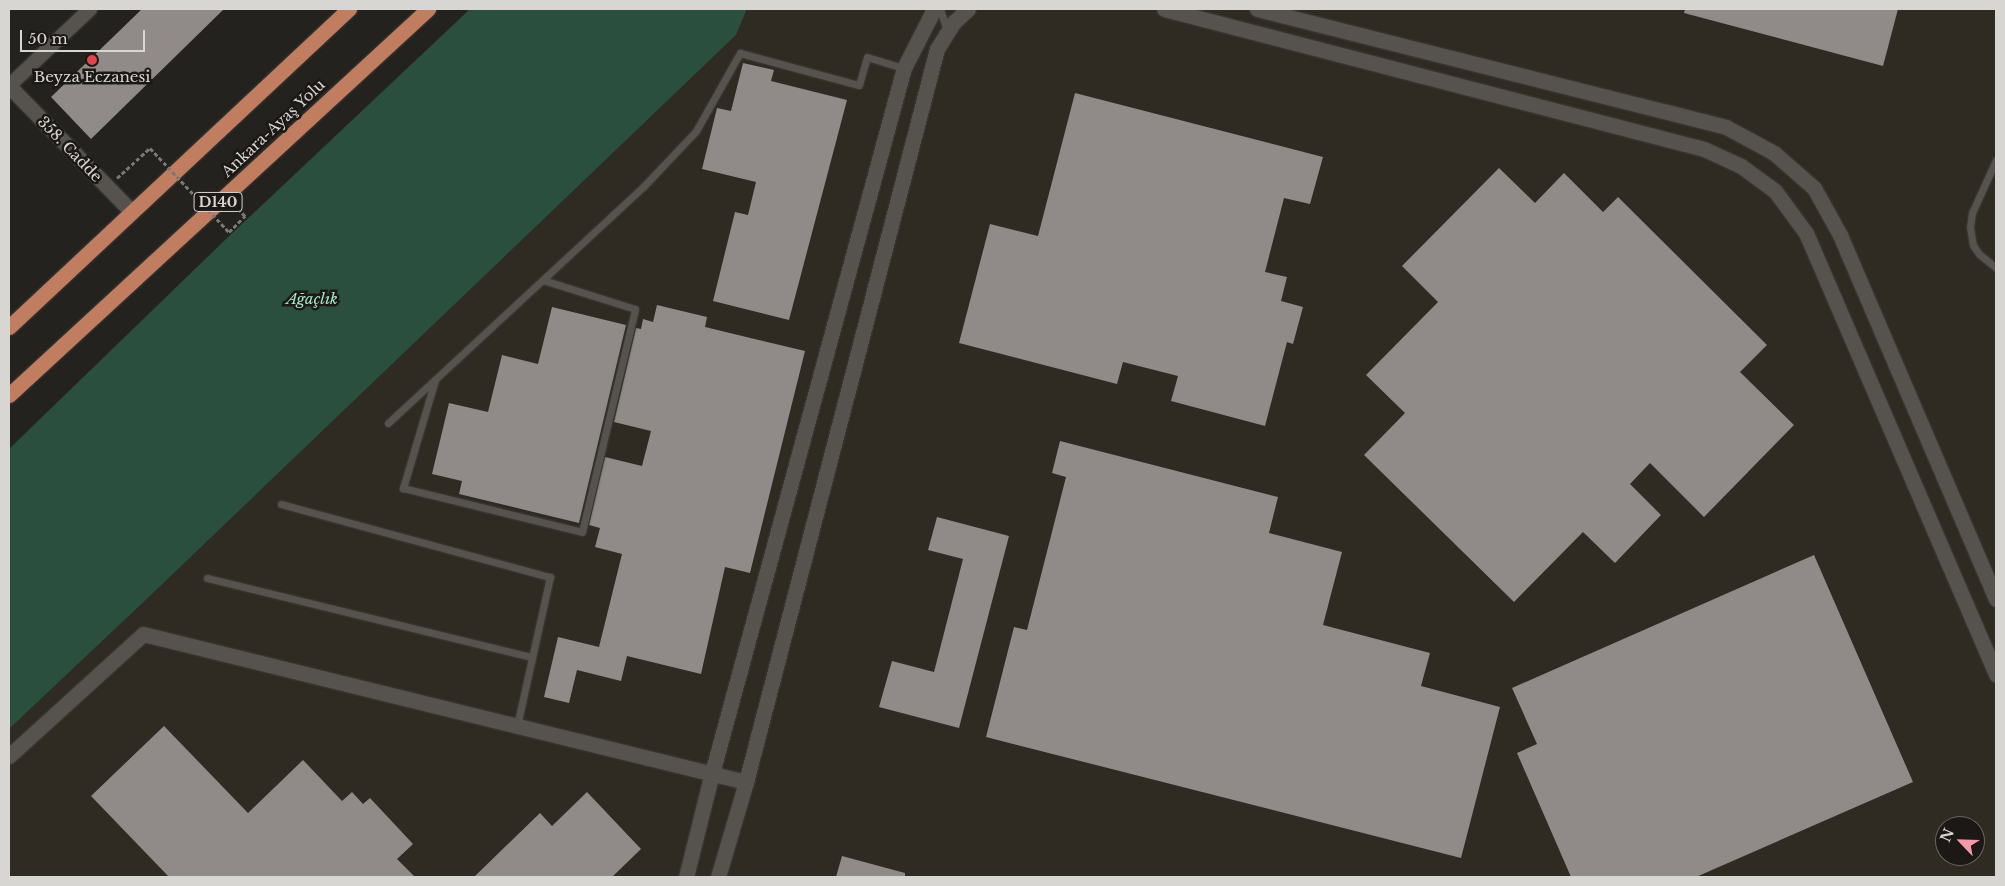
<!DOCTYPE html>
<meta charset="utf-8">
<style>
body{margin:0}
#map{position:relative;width:2005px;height:886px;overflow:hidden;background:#24221e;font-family:"Libre Baskerville",serif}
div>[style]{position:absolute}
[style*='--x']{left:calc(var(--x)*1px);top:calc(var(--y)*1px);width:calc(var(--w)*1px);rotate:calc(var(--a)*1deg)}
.built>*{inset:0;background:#2f2a22}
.green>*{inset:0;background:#2b4f3f}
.building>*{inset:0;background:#908b88}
.path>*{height:3px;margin-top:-1.5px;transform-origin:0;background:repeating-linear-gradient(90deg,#7a7975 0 4px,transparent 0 6.5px)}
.roads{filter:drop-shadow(0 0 1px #3d3c39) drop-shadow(0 0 1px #3d3c39)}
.lane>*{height:7px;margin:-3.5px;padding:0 3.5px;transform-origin:3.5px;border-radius:3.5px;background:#56534f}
.street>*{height:14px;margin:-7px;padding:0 7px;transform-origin:7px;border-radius:7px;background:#56534f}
.secondary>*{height:15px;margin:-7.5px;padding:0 7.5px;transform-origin:7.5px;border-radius:7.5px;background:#56534f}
.highway>*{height:15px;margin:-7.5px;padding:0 7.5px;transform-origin:7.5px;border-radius:7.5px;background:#c17d5f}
.path-bridge>*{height:3px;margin-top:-1.5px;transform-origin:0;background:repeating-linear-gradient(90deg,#7a7975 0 4px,transparent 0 6.5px)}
.dots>*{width:14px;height:14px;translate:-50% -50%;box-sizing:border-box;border:2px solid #1b1815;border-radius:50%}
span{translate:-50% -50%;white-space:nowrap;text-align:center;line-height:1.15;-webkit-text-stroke:5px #1b1815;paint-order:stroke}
.shield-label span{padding:1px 4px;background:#1b1815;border:1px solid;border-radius:4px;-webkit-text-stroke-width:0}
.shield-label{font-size:14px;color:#d7d6d3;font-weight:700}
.poi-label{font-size:15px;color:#d7d6d3}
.street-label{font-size:15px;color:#d7d6d3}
.park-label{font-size:15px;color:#a5e8c8;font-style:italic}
.frame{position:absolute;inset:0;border:10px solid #d7d6d3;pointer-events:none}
.north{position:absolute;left:1935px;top:816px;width:50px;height:50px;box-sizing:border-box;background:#1b1815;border:1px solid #666461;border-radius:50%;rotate:294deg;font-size:14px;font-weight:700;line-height:20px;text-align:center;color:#d7d6d3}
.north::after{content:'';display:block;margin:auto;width:18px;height:22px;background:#f39aa9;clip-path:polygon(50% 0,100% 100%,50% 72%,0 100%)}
.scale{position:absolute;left:20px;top:30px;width:125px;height:22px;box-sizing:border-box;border:2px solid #d7d6d3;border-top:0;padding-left:6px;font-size:15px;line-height:18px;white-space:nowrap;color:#d7d6d3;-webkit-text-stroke:4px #1b1815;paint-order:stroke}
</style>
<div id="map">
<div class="built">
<i style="clip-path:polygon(evenodd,747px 9px,1996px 9px,1996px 877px,9px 877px,9px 729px,152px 594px,736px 35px,747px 9px,1945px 826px,1975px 826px,1975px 856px,1945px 856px,1945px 826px)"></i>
</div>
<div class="green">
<i style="clip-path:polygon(470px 9px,747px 9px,736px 35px,152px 594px,9px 729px,9px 449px,225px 240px)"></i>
</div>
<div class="building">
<i style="clip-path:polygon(142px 9px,224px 9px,91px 139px,51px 97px)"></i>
<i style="clip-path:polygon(1685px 9px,1898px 9px,1883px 66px,1684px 13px)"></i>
<i style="clip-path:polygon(743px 63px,774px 70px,771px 81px,847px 100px,789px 320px,713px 301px,735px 212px,748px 215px,756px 182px,702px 169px,717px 108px,731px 111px)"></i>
<i style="clip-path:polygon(1075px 93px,1323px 157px,1310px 204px,1284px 198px,1265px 272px,1287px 277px,1281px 301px,1303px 307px,1293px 344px,1287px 342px,1265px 426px,1171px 401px,1178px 376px,1123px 362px,1117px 384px,959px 343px,990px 224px,1038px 236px)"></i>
<i style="clip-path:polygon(1499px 168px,1535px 203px,1564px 173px,1603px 212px,1618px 197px,1767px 345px,1740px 372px,1794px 425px,1704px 517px,1650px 463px,1630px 484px,1661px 515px,1615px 563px,1583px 532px,1514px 602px,1364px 455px,1405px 413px,1366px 375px,1438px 302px,1402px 266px)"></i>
<i style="clip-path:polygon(657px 305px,707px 317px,705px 327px,805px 351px,750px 573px,725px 567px,701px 674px,627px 656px,621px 681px,577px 670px,569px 703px,544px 697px,558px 637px,599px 647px,622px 554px,595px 547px,600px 528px,589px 525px,605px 457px,642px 466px,651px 431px,614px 422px,636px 328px,641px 329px,643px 319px,653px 322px)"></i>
<i style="clip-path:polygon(552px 307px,626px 325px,579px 523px,459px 494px,462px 481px,432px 474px,449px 403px,488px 412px,502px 355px,538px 364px)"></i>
<i style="clip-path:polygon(1060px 441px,1278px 497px,1269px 533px,1342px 552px,1323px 625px,1430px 653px,1421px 686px,1500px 707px,1461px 858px,986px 737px,1014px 627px,1027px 630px,1066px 477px,1052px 473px)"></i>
<i style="clip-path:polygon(937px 517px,1009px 536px,959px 728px,879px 707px,892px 661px,934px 672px,963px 559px,928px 550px)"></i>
<i style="clip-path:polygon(1814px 555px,1913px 782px,1696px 877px,1571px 877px,1517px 753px,1537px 744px,1512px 688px)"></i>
<i style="clip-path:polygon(164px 726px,248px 813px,303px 760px,342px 801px,352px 792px,363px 804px,370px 798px,413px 844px,397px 859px,415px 877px,169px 877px,91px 796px)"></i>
<i style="clip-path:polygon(587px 792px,641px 849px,612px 877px,474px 877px,540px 813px,552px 826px)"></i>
<i style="clip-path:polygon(842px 856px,905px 873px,905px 877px,836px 877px)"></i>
</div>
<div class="path">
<i style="--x:117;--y:178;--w:45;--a:-42.3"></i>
<i style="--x:229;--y:232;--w:23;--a:-45"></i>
<i style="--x:245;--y:216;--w:15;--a:-132"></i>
</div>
<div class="roads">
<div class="lane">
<i style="--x:940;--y:9;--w:22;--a:72"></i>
<i style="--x:1996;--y:160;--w:58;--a:114.4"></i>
<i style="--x:1972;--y:213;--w:14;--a:98"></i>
<i style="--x:1970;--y:227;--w:18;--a:81"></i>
<i style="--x:1973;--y:245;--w:11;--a:56"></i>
<i style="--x:1979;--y:254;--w:22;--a:39"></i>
<i style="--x:435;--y:380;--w:113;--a:106.5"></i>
<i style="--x:403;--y:488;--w:184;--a:13.8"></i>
<i style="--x:582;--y:532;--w:229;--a:-76.6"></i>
<i style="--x:635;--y:309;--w:96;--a:-162.5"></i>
<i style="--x:388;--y:423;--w:347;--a:-42.8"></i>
<i style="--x:643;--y:187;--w:77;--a:-46.6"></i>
<i style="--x:696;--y:131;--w:90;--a:-60.6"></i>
<i style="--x:740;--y:53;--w:123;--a:15.1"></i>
<i style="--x:859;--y:85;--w:29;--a:-74"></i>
<i style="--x:867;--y:57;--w:39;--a:17"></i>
<i style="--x:281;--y:504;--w:279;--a:15.2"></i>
<i style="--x:550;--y:577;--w:153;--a:102.5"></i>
<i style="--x:207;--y:578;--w:334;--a:13.7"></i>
</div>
<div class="street">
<i style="--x:9;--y:86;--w:112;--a:-43.5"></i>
</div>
<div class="secondary">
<i style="--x:1164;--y:9;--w:558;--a:14.53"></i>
<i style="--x:1704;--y:149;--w:41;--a:24.7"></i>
<i style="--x:1741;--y:166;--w:42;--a:36.3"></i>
<i style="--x:1775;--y:191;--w:52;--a:53.6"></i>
<i style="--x:1806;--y:233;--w:481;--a:66.7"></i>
<i style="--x:1257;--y:9;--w:484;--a:14.1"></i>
<i style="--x:1726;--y:127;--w:55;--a:28.4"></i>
<i style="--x:1774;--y:153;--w:53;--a:41.2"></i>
<i style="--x:1814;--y:188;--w:54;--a:61"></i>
<i style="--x:1840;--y:235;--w:396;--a:66.8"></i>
<i style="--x:9;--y:86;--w:176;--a:45.7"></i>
<i style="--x:9;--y:756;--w:181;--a:-42.3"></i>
<i style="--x:143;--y:634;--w:621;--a:13.79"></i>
<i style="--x:686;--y:877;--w:107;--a:-76"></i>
<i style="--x:712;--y:773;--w:731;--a:-74.77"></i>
<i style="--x:904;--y:68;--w:66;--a:-63"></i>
<i style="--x:718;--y:877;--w:99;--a:-73.6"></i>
<i style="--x:746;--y:782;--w:757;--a:-75.4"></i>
<i style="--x:937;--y:49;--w:32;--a:-58"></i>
<i style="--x:954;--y:22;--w:19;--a:-43"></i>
</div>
<div class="highway">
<i style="--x:9;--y:327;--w:466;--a:-43.1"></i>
<i style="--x:9;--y:395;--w:570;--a:-42.65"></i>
</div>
</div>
<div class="path-bridge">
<i style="--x:150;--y:148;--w:115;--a:46.8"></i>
</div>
<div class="dots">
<i style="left:92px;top:60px;background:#e0444e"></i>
</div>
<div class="shield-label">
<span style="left:218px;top:202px">D140</span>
</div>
<div class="poi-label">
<span style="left:92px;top:77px">Beyza Eczanesi</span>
</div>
<div class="street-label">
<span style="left:273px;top:128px;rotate:-43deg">Ankara-Ayaş Yolu</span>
<span style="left:70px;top:149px;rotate:46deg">358. Cadde</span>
</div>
<div class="park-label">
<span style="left:312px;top:299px">Ağaçlık</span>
</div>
<div class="frame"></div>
<div class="north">N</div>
<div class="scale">50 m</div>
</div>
